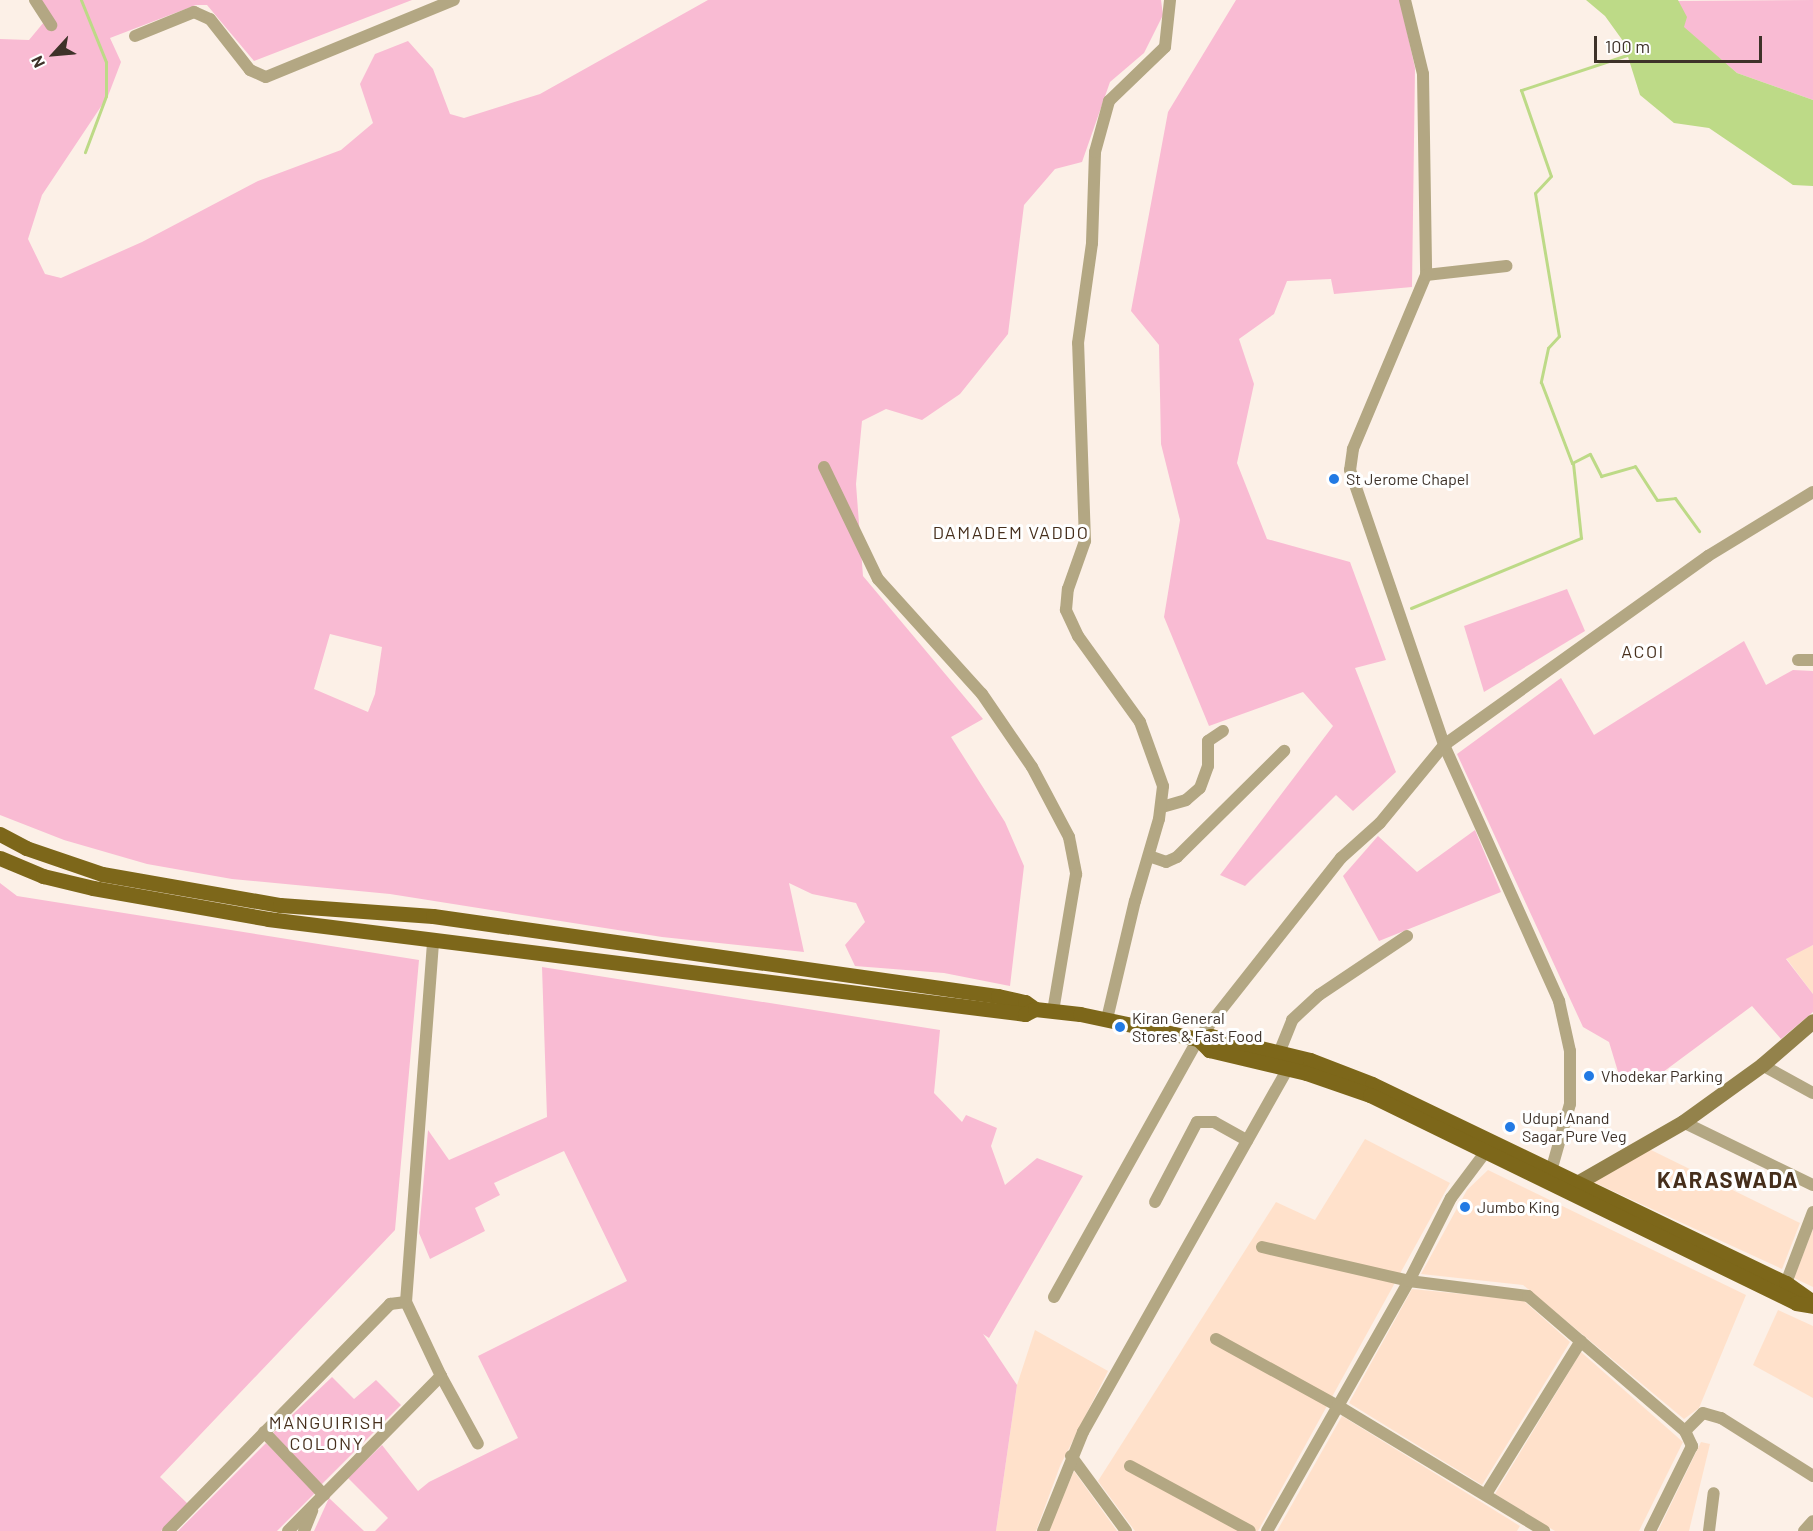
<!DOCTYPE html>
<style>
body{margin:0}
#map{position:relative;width:1813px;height:1531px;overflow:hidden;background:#fcf0e7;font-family:Barlow,sans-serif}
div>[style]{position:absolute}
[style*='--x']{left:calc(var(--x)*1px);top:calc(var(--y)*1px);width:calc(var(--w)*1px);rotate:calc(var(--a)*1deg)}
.built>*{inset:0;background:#ffe1cb}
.green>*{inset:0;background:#f9bbd3}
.water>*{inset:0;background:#bdda87}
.stream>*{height:3px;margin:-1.5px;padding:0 1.5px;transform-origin:1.5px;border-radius:1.5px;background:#bdda87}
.street>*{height:12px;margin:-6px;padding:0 6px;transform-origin:6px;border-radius:6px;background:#b3a783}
.secondary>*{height:15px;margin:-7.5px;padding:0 7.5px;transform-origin:7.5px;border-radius:7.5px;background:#93824b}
.primary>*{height:15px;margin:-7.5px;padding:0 7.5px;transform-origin:7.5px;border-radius:7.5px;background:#7d671a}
.dots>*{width:16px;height:16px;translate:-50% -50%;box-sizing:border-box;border:3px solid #fff;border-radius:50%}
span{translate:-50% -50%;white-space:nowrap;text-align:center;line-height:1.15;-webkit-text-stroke:6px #fff;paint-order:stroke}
.poi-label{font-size:16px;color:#3e3229}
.left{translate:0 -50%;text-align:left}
.neighbourhood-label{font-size:18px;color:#462f1c;letter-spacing:1.5px}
.district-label{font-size:22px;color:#462f1c;font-weight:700;letter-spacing:1.5px}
.north{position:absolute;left:24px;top:24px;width:60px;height:60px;-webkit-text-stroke:4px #fff;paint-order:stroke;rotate:244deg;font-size:16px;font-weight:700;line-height:24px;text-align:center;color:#3e3229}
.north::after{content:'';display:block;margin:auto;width:21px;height:27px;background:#3e3229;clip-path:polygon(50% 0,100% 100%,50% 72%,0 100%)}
.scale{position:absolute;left:1594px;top:36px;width:168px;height:27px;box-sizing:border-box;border:3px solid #3e3229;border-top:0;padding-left:8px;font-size:18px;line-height:21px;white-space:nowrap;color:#3e3229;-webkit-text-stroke:4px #fff;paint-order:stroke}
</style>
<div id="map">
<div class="built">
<i style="clip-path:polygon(1813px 945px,1813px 994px,1786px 958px)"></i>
<i style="clip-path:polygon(1365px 1139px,1450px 1183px,1258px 1531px,1135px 1531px,1098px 1481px,1276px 1202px,1315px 1220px)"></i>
<i style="clip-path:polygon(1649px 1149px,1800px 1223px,1782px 1269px,1591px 1181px)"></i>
<i style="clip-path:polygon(1488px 1170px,1746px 1295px,1699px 1408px,1684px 1419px,1523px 1285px,1421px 1274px,1467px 1190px)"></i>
<i style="clip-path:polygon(1813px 1229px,1813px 1287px,1794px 1278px)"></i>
<i style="clip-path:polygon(1412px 1289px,1523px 1300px,1570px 1342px,1482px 1485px,1349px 1403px)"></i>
<i style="clip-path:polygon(1778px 1310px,1813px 1326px,1813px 1398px,1753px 1365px)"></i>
<i style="clip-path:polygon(1035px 1330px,1108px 1371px,1060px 1466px,1036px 1531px,996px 1531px,1017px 1385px)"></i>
<i style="clip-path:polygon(1581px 1352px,1683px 1442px,1639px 1531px,1555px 1531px,1495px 1494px)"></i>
<i style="clip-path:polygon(1342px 1416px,1520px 1526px,1517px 1531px,1277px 1531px)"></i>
<i style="clip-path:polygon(1701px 1442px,1710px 1444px,1689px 1531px,1658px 1531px)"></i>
<i style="clip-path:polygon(1074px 1471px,1117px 1531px,1048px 1531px)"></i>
</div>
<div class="green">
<i style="clip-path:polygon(evenodd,31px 0,412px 0,254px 61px,207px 5px,196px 5px,110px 38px,121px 62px,108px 96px,42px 195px,28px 239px,45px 274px,61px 278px,142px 242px,258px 181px,341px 150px,373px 123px,360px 84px,375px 54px,408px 41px,433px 69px,450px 114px,464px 118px,540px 94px,708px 0,1161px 0,1163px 15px,1144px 53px,1110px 82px,1082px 162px,1055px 169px,1024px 205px,1008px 334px,960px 394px,922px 420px,886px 409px,862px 421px,856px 484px,863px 576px,983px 719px,951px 737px,1005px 822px,1024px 866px,1010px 986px,944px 973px,855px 966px,845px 945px,865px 922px,856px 903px,812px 894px,789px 883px,804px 952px,662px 937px,390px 894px,232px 879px,147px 864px,64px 840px,0 815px,0 39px,29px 40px,44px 22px,31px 0,330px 634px,382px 647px,375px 694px,368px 712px,314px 689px,330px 634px)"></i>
<i style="clip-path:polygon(1236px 0,1400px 0,1415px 68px,1412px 287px,1334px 294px,1331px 279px,1287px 281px,1274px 314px,1239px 339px,1254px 384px,1237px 463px,1267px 539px,1350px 562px,1386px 660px,1355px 668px,1396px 772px,1353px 811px,1336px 795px,1245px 886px,1220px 875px,1333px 726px,1303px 692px,1209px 726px,1164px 617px,1180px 520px,1161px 444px,1159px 345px,1131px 311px,1168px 112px)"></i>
<i style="clip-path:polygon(1813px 0,1813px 100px,1737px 73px,1683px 27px,1678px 1px)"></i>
<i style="clip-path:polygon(1567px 589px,1585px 631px,1484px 692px,1464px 626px)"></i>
<i style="clip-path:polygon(1744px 641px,1766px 685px,1793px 670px,1813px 671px,1813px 945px,1786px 959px,1813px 994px,1813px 1012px,1781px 1039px,1752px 1006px,1655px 1078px,1622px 1085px,1609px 1042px,1583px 1027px,1457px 754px,1561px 678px,1594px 735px)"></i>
<i style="clip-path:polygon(1475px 830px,1501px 892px,1379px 941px,1343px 876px,1378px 836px,1417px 872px)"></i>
<i style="clip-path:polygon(0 883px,17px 896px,419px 960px,395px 1230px,160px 1477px,188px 1504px,161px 1531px,0 1531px)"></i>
<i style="clip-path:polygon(542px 967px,940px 1030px,934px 1093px,962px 1122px,966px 1115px,997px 1128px,991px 1146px,1005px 1185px,1037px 1158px,1083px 1176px,989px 1338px,983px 1334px,1017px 1385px,996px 1531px,375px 1531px,388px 1518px,348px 1478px,382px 1445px,418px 1491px,429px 1482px,518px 1438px,478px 1356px,627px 1281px,564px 1151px,494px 1183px,500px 1195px,475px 1208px,485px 1231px,430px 1259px,419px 1233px,428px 1130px,449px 1160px,547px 1117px)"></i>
<i style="clip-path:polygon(332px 1377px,354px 1399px,376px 1380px,401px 1405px,321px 1485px,272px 1434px)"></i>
<i style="clip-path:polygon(266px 1443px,315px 1493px,277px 1531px,178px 1531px)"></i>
<i style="clip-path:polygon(329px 1498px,364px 1531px,314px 1531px)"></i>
</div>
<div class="water">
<i style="clip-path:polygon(1586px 0,1678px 0,1687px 17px,1684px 27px,1737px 73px,1813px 100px,1813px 186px,1793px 185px,1709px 128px,1674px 123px,1640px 95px,1623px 41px,1605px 16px)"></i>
</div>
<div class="stream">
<i style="--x:81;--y:0;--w:67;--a:68"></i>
<i style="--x:106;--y:62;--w:34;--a:90"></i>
<i style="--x:106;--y:96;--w:60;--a:110.6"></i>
<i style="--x:1630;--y:54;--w:115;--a:161.7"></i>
<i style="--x:1521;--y:90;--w:91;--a:70.8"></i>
<i style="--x:1551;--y:176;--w:23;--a:133"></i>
<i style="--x:1535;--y:193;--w:145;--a:80.5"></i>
<i style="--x:1559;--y:336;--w:16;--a:133"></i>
<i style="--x:1548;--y:348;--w:35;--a:102"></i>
<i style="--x:1541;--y:382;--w:87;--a:69.1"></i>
<i style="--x:1572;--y:463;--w:20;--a:-27"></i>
<i style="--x:1590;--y:454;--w:25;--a:63"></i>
<i style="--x:1601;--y:476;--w:35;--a:-16"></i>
<i style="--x:1635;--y:466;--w:40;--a:57.1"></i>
<i style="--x:1657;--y:500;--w:18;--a:-6"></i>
<i style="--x:1675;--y:498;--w:41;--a:54"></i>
<i style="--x:1411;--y:608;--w:184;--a:-22.4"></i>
<i style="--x:1581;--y:538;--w:75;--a:-96.1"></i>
</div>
<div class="street">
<i style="--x:35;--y:0;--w:30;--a:57"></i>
<i style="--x:1405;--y:0;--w:76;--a:76.3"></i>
<i style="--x:1423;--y:74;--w:201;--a:89.1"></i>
<i style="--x:1426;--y:275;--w:189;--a:112.8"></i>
<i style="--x:1353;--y:449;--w:21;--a:98"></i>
<i style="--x:1350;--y:470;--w:291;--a:71.1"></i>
<i style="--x:1444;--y:745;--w:281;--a:65.8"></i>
<i style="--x:1559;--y:1001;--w:51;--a:77.6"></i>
<i style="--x:1570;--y:1051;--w:53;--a:90"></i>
<i style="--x:1570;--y:1104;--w:70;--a:105.8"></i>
<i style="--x:135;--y:36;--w:64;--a:-22.1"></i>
<i style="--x:194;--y:12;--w:17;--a:24"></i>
<i style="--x:210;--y:19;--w:65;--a:51.9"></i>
<i style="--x:250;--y:70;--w:17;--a:24"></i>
<i style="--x:266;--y:77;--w:203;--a:-22.3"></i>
<i style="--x:1426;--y:275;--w:81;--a:-6.4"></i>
<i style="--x:824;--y:467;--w:124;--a:64.3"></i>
<i style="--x:878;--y:579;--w:155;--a:47.9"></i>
<i style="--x:982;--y:694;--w:88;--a:55.6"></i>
<i style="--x:1032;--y:767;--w:79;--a:62.1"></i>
<i style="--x:1069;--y:837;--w:38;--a:79"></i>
<i style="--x:1076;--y:874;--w:139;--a:99.5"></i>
<i style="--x:1798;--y:660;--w:15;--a:0"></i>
<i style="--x:1162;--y:807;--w:25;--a:-16"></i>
<i style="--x:1186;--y:800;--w:18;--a:-41"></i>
<i style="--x:1200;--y:788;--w:23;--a:-70"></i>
<i style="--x:1208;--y:766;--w:25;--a:-90"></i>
<i style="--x:1208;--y:741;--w:18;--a:-34"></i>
<i style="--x:1149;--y:856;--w:18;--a:19"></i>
<i style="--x:1166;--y:862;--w:12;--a:-24"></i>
<i style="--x:1177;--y:857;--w:151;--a:-44.7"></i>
<i style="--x:1107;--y:1019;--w:121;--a:-76.7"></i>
<i style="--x:1135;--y:901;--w:85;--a:-73.7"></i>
<i style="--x:1159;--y:819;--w:33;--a:-83"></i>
<i style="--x:1163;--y:786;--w:68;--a:-109.8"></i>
<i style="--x:1140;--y:722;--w:106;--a:-125.8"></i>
<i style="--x:1078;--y:636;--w:29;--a:-115"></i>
<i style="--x:1066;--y:610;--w:21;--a:-85"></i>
<i style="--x:1068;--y:589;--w:51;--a:-70.5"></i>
<i style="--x:1085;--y:541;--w:198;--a:-92"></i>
<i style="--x:1078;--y:343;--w:101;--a:-82"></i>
<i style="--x:1092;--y:243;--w:91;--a:-88.1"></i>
<i style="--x:1095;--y:152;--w:53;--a:-74.6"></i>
<i style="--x:1109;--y:101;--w:78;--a:-44"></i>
<i style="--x:1165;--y:47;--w:47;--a:-83.9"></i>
<i style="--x:1279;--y:1053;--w:35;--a:-68"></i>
<i style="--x:1292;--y:1020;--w:37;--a:-43"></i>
<i style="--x:1319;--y:995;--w:106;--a:-33.8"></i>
<i style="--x:1762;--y:1065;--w:58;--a:28.8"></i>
<i style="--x:1683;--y:1122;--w:144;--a:25.9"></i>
<i style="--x:1155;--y:1202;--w:90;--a:-62.3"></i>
<i style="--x:1197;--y:1122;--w:17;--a:0"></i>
<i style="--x:1214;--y:1122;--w:38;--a:29"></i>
<i style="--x:1262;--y:1247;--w:151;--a:13"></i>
<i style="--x:1409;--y:1281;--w:120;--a:7.2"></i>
<i style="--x:1528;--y:1296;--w:207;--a:40.7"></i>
<i style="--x:1685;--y:1431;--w:17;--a:65"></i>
<i style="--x:1692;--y:1446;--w:95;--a:116.3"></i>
<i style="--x:1786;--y:1283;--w:76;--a:-69.2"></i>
<i style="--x:1054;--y:1297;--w:295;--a:-60.8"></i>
<i style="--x:1198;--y:1039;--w:231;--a:-51.7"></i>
<i style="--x:1341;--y:858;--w:52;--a:-41.9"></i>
<i style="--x:1380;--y:823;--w:101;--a:-50.6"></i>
<i style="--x:1444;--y:745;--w:325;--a:-35.6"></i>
<i style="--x:1708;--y:556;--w:123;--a:-31.4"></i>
<i style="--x:1216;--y:1339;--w:139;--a:28.8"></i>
<i style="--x:1338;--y:1406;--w:241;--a:31.2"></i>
<i style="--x:441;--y:1376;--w:77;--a:61.4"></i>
<i style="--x:1685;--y:1431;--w:25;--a:-45"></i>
<i style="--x:1703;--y:1413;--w:19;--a:16"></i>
<i style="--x:1721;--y:1418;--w:109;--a:32.2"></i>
<i style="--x:264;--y:1432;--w:87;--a:46.4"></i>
<i style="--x:1071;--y:1456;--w:93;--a:53.7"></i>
<i style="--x:1130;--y:1466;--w:136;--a:28.4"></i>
<i style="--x:1486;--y:1494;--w:180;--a:-58.2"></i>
<i style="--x:168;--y:1531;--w:318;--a:-45.6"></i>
<i style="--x:390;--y:1304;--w:16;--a:-7"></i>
<i style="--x:288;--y:1531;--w:218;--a:-45.4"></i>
<i style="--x:441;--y:1376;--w:82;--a:-115.3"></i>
<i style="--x:406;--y:1302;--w:364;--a:-85.7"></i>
<i style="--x:304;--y:1531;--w:22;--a:-68"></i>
<i style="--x:1043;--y:1531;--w:107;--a:-68"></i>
<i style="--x:1083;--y:1432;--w:418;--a:-60.6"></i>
<i style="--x:1267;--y:1531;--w:288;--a:-60.4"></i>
<i style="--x:1409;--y:1281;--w:93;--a:-63.2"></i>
<i style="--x:1451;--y:1198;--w:65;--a:-53.1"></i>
<i style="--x:1709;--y:1531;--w:38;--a:-83"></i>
<i style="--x:1804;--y:1531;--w:13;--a:-48"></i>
</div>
<div class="secondary">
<i style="--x:1571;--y:1192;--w:11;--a:-56"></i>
<i style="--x:1577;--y:1183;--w:122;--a:-29.9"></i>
<i style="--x:1683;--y:1122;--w:97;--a:-35.8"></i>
<i style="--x:1762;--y:1065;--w:67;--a:-40.8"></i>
</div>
<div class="primary">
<i style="--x:0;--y:834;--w:30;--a:28"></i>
<i style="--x:26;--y:848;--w:80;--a:18.9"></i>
<i style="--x:102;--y:874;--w:181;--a:9.9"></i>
<i style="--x:280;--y:905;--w:153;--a:4.1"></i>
<i style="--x:433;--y:916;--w:571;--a:8.06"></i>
<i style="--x:998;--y:996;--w:28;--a:13"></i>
<i style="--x:1025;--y:1002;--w:12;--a:35"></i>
<i style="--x:0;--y:858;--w:47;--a:22.7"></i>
<i style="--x:43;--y:876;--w:51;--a:13.5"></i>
<i style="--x:93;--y:888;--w:178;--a:10"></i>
<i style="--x:268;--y:919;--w:763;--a:7.15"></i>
<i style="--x:1025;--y:1014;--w:11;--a:-27"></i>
<i style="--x:1035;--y:1009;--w:45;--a:6.3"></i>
<i style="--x:1080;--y:1014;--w:121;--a:12"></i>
<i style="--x:1198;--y:1039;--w:13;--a:-13"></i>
<i style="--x:1211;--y:1036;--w:102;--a:13.6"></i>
<i style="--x:1310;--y:1060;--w:66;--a:21.2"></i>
<i style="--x:1372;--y:1084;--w:459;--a:25.7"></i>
<i style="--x:1786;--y:1283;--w:33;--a:35"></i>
<i style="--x:1198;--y:1039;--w:16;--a:45"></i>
<i style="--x:1209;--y:1050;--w:100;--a:13.3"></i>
<i style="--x:1306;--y:1073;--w:68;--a:19"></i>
<i style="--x:1370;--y:1095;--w:474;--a:26"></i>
<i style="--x:1796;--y:1303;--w:17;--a:10"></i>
</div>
<div class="dots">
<i style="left:1334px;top:479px;background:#227ae4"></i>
<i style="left:1120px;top:1027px;background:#227ae4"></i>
<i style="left:1589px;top:1076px;background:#227ae4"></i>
<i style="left:1510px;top:1127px;background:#227ae4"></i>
<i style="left:1465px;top:1207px;background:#227ae4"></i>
</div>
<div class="poi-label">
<span class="left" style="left:1346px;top:479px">St Jerome Chapel</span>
<span class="left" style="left:1132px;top:1027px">Kiran General<br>Stores &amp; Fast Food</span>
<span class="left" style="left:1601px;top:1076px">Vhodekar Parking</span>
<span class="left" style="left:1522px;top:1127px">Udupi Anand<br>Sagar Pure Veg</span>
<span class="left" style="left:1477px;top:1207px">Jumbo King</span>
</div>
<div class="neighbourhood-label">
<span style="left:1011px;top:532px">DAMADEM VADDO</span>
<span style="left:1643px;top:651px">ACOI</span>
<span style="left:327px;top:1433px">MANGUIRISH<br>COLONY</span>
</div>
<div class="district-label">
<span style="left:1728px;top:1180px">KARASWADA</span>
</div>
<div class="north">N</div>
<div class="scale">100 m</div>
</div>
